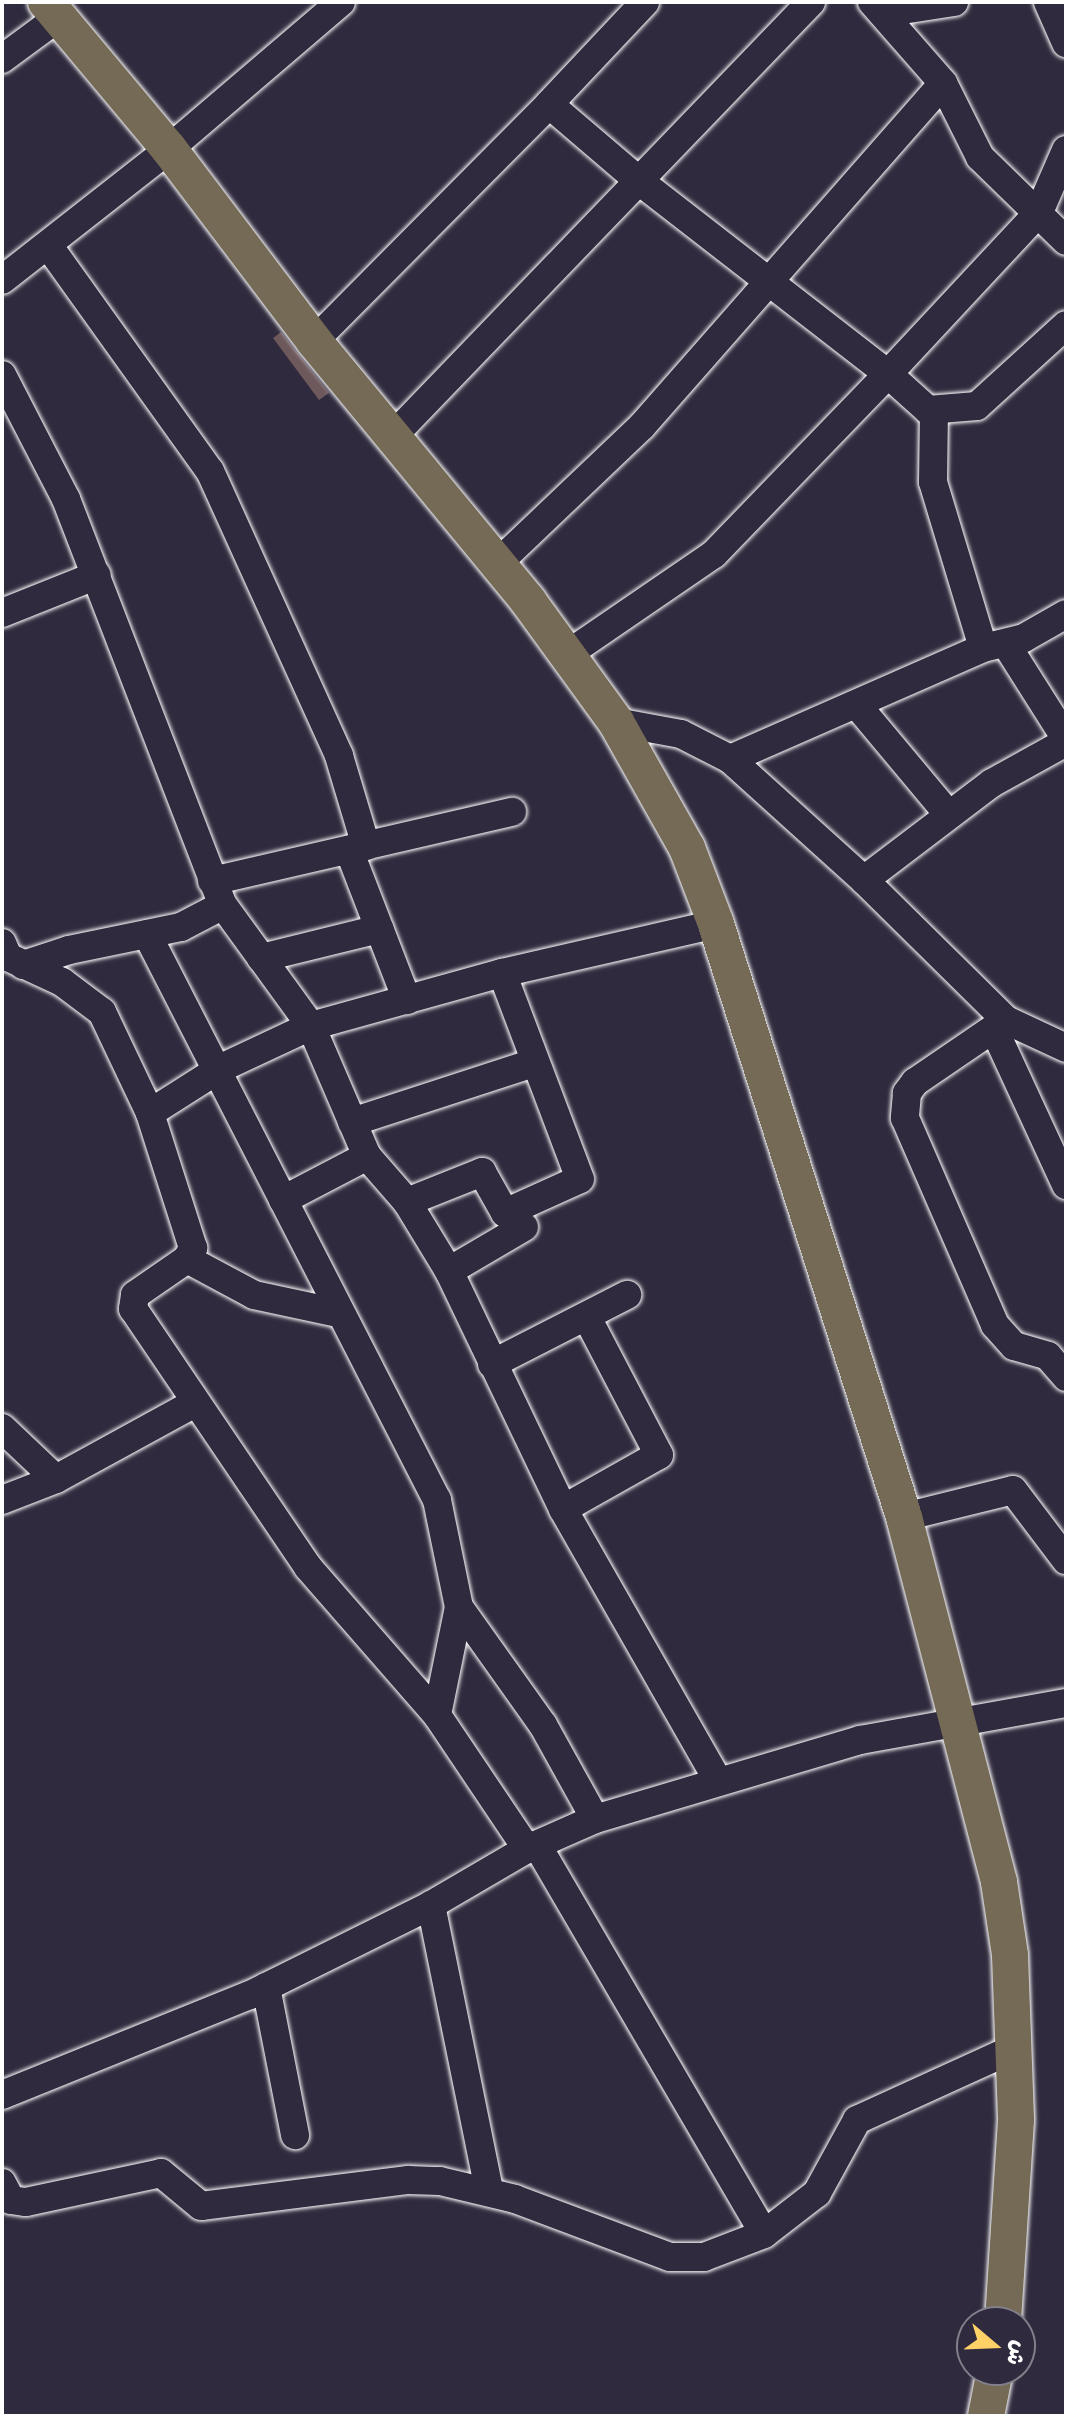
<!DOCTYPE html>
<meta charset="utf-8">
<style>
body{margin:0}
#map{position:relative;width:1068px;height:2418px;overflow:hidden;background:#2f2a3d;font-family:"Comic Neue","Playpen Sans Arabic",sans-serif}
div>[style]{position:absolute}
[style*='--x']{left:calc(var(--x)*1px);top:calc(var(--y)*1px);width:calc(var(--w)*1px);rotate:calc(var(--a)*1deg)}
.building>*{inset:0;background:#6d585c}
.roads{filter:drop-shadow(0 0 2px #fff) drop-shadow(0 0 2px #fff)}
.minor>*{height:28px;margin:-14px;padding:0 14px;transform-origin:14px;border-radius:14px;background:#2f2a3d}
.major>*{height:36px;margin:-18px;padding:0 18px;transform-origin:18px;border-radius:18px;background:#756a55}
span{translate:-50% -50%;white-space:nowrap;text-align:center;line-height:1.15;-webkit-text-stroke:8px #2f2a3d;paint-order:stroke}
.frame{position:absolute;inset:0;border:4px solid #fff;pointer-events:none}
.north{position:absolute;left:956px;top:2306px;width:80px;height:80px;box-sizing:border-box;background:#2f2a3d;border:2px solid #827f8b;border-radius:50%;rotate:109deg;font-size:22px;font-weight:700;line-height:32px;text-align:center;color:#fff}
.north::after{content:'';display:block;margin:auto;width:28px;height:36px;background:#ffd166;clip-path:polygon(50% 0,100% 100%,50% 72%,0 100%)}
</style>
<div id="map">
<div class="building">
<i style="clip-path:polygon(281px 332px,329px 393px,319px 400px,273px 338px)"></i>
</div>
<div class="roads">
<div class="minor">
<i style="--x:1048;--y:2;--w:45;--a:66.3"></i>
<i style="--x:883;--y:13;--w:72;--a:-8.8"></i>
<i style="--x:2;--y:59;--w:71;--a:-36.4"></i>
<i style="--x:943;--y:83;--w:83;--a:63.4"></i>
<i style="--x:980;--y:157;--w:120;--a:44.3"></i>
<i style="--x:1066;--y:150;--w:68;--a:113.5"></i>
<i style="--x:1039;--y:212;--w:221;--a:133"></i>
<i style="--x:888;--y:374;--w:54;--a:42"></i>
<i style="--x:928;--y:410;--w:49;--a:-4.7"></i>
<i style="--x:977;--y:406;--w:120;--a:-42.3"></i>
<i style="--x:48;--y:245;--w:278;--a:54.4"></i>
<i style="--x:210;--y:471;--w:313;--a:65.6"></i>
<i style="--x:339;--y:756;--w:94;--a:73.3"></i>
<i style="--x:2;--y:280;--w:212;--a:-38.1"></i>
<i style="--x:169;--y:149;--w:226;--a:-40.5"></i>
<i style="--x:314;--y:341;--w:334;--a:-45.2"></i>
<i style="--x:2;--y:375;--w:140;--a:62.7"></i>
<i style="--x:66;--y:499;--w:435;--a:68.9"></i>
<i style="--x:223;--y:905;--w:150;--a:54"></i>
<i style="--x:311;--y:1026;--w:142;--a:66.7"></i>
<i style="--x:367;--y:1156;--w:61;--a:49"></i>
<i style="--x:407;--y:1202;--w:81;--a:58.7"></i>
<i style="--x:449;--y:1271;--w:264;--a:64.4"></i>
<i style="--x:563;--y:1509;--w:313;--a:60.3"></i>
<i style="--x:934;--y:411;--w:71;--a:90.8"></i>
<i style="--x:933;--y:482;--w:173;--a:73.2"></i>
<i style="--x:392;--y:437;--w:604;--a:-46.07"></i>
<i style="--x:498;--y:563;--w:199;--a:-43.6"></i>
<i style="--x:642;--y:426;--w:456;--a:-48.7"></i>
<i style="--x:943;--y:83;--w:108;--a:-131.2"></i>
<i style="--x:2;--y:613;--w:102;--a:-21.8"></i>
<i style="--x:1006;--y:644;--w:112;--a:57.7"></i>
<i style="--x:565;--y:656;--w:181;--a:-34.4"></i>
<i style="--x:714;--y:554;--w:250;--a:-46"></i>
<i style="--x:888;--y:374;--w:315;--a:-142.2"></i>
<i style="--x:639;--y:181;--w:118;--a:-139.5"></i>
<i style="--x:549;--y:104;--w:140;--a:-46.7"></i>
<i style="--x:857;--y:705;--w:142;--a:50.1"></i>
<i style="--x:616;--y:722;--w:66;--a:10.5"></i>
<i style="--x:681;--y:734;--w:55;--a:27"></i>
<i style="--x:730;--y:759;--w:276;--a:-23.7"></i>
<i style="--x:983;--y:648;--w:42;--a:-13.7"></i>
<i style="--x:1024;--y:638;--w:48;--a:-29.7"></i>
<i style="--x:730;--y:759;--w:181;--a:42.1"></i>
<i style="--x:864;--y:880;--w:199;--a:44.6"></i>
<i style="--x:1006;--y:1020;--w:66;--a:25"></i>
<i style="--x:349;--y:850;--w:161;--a:68.9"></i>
<i style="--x:864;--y:880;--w:161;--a:-37.2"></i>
<i style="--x:992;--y:783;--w:85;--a:-29"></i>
<i style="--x:212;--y:881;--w:308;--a:-13"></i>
<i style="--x:147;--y:934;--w:636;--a:62.87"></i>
<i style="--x:437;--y:1500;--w:109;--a:78.4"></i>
<i style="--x:459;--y:1607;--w:145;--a:54.6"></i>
<i style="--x:543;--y:1725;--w:107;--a:61"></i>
<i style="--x:2;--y:943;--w:15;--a:67"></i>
<i style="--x:8;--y:957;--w:60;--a:24.8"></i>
<i style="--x:62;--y:982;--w:50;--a:36.9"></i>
<i style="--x:102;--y:1012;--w:112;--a:64.6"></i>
<i style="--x:261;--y:958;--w:122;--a:-13.8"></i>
<i style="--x:23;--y:965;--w:48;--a:-18.1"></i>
<i style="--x:69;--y:950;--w:114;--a:-11.6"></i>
<i style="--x:181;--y:927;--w:47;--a:-27.6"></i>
<i style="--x:1006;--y:1020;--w:110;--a:145.7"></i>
<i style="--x:915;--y:1082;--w:14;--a:126"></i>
<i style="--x:907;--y:1093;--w:25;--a:95"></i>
<i style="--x:905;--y:1118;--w:226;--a:66.5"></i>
<i style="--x:995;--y:1325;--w:28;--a:48"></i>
<i style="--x:1014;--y:1346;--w:35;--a:16"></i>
<i style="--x:1048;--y:1356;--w:28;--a:49"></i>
<i style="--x:994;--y:1029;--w:172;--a:65.2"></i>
<i style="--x:352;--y:1122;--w:191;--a:-18"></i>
<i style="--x:283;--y:1200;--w:95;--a:-27.6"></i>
<i style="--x:407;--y:1202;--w:81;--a:-21.8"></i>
<i style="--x:482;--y:1172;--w:47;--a:60.7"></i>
<i style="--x:505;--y:1213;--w:82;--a:-24.4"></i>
<i style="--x:580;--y:1179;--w:220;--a:-110.7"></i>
<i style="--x:187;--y:1259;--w:76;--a:28.2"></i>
<i style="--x:254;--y:1295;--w:86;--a:12.1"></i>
<i style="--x:449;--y:1271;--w:87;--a:-30.4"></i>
<i style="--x:492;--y:1364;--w:152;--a:-27.1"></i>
<i style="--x:2;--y:1428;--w:74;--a:43.4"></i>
<i style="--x:56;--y:1479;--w:158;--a:-28.7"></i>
<i style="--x:2;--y:1500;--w:58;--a:-21.3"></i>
<i style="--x:563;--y:1509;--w:110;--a:-29.4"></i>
<i style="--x:659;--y:1455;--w:156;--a:-117.6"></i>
<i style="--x:904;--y:1517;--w:112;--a:-13.9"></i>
<i style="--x:1013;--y:1490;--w:88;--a:52.9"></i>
<i style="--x:437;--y:1715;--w:110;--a:-78.5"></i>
<i style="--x:537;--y:1845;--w:450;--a:59.7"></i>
<i style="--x:527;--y:1849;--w:161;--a:-123.9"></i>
<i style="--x:437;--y:1715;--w:196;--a:-131.1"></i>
<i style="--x:308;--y:1567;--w:312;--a:-124.1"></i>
<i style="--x:133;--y:1309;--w:14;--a:-82"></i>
<i style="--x:135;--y:1295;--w:63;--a:-34.7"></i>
<i style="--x:187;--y:1259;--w:13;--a:-61"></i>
<i style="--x:193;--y:1248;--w:142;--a:-107.7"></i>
<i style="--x:150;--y:1113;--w:82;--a:-32.5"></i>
<i style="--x:219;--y:1069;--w:102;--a:-25.1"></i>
<i style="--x:311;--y:1026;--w:198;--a:-15.5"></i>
<i style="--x:502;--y:973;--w:220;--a:-12.9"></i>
<i style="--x:431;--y:1905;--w:292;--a:78.5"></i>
<i style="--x:266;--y:1987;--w:151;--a:78.9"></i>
<i style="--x:2;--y:2095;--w:267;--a:-22"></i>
<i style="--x:250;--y:1995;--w:202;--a:-26.4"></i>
<i style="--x:431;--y:1905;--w:111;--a:-30.3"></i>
<i style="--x:527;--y:1849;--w:74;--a:-23.8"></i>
<i style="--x:595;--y:1819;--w:277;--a:-16.6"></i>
<i style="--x:860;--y:1740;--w:209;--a:-10.2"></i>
<i style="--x:2;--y:2183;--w:19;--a:62"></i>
<i style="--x:11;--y:2200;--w:15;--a:8"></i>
<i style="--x:26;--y:2202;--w:138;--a:-12.1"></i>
<i style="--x:161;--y:2173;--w:52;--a:39.5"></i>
<i style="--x:201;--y:2206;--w:209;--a:-7.2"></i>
<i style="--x:408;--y:2180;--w:32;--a:2"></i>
<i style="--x:440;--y:2181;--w:77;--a:13.5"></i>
<i style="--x:515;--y:2199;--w:165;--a:20.5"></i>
<i style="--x:670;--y:2257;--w:34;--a:0"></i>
<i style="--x:704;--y:2257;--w:64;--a:-21"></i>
<i style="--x:764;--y:2234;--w:67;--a:-37.7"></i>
<i style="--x:817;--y:2193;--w:83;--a:-61.3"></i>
<i style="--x:857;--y:2120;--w:174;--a:-24.5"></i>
</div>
<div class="major">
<i style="--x:46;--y:2;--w:192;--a:50.1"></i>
<i style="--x:169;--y:149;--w:241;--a:52.9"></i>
<i style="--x:314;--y:341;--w:337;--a:50.5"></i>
<i style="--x:528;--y:601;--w:150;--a:54"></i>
<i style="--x:616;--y:722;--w:145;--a:60.6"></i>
<i style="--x:687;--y:848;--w:81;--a:69.1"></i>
<i style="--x:716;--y:924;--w:622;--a:72.41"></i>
<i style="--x:904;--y:1517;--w:377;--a:75.4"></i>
<i style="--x:999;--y:1882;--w:74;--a:81.4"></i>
<i style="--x:1010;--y:1955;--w:165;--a:87.9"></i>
<i style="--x:1016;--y:2120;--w:202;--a:93.7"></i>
<i style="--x:986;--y:2416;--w:47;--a:-78.9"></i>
</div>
</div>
<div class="frame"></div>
<div class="north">ش</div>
</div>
